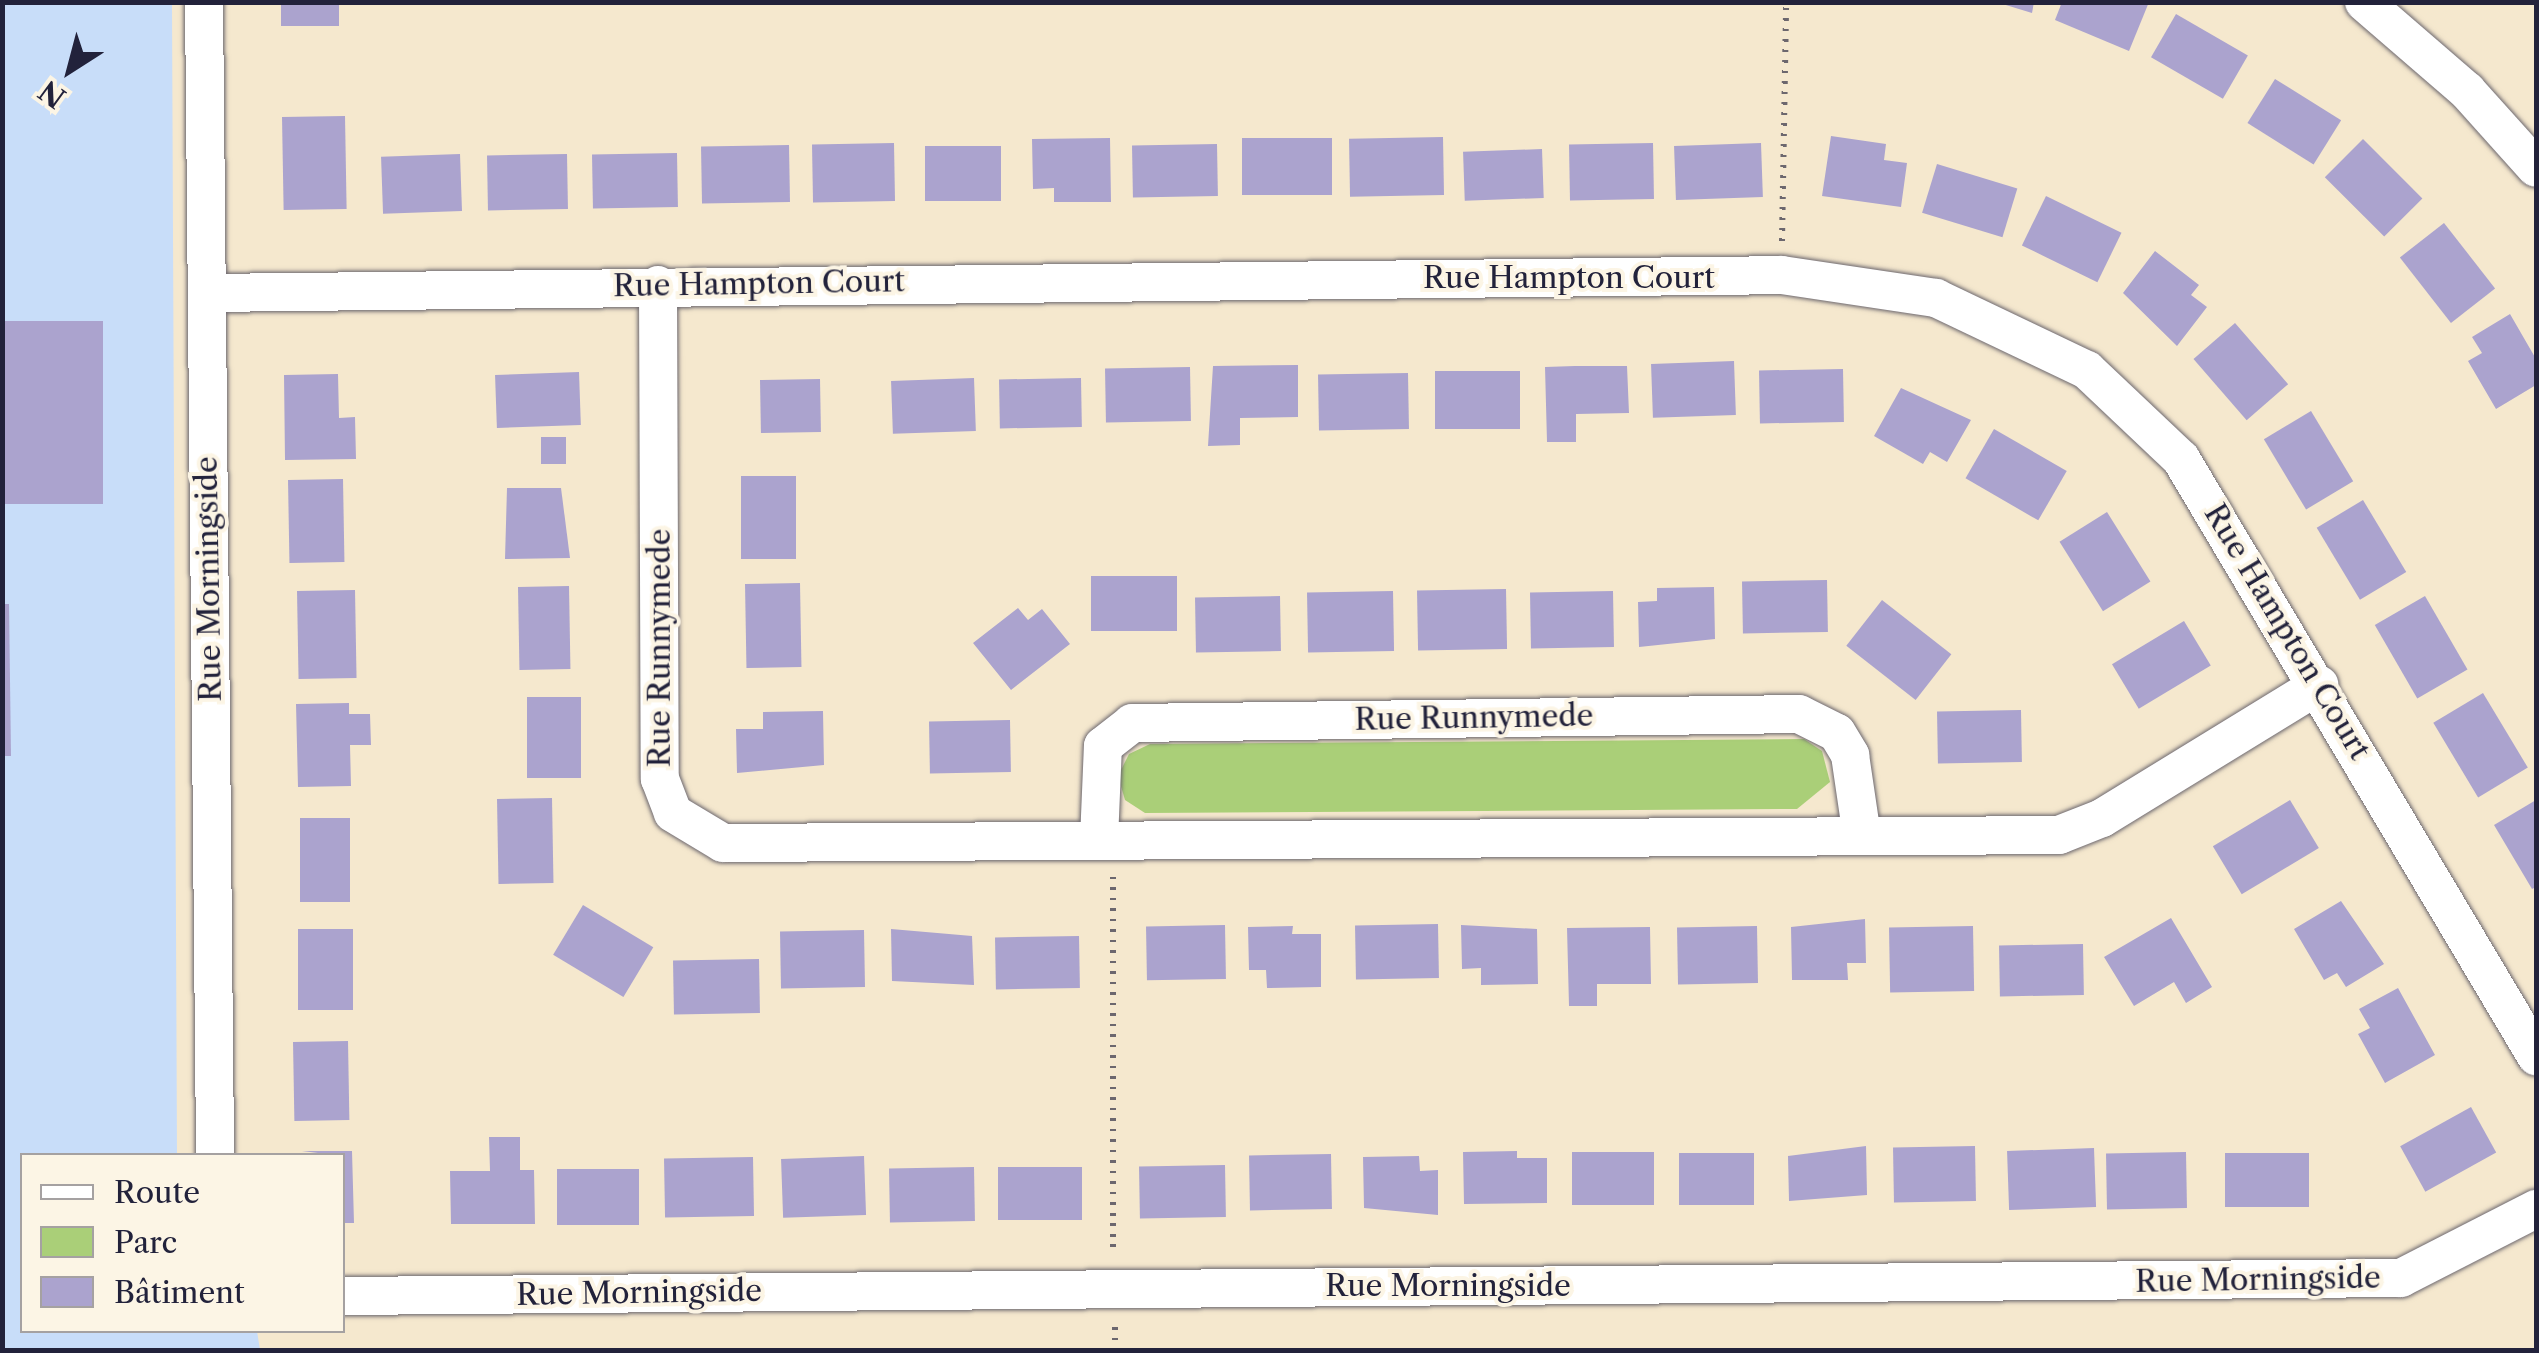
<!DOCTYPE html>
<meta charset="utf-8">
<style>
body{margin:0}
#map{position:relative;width:2539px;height:1353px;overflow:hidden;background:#f5e8ce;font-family:"Libre Caslon Text",serif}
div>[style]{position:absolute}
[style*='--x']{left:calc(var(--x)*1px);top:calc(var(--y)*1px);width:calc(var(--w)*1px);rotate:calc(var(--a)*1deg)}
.built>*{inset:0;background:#c8ddf9}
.green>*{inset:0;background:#aacf78}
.building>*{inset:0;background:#aba3ce;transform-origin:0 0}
.path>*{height:6px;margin-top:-3px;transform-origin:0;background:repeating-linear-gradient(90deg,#6c676e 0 2.5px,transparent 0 10.5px)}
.roads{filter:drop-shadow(0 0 2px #6c676e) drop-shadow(0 0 2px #6c676e)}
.minor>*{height:38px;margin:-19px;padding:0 19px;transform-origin:19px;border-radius:19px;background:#fff}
span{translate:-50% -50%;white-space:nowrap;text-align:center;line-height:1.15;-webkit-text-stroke:8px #fcf5e5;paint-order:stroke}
.street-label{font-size:30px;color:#22223b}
.frame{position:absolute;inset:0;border:5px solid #22223b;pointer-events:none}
.legend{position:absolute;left:20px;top:1153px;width:325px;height:180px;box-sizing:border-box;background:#fcf5e5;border:2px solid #a5a1a1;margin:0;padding:12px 18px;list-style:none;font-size:30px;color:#22223b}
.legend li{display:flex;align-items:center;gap:20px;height:50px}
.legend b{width:50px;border:2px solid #a5a1a1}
.north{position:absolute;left:20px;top:20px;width:100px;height:100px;-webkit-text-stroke:8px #fcf5e5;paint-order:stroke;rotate:216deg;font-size:28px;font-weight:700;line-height:40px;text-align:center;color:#22223b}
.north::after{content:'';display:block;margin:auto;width:35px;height:45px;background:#22223b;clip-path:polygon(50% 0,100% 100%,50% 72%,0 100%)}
</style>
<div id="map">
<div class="built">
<i style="clip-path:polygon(3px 3px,172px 3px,177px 1155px,22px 1156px,22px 1330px,257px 1331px,260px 1350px,3px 1350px)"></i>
</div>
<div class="green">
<i style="clip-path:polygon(1804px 739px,1822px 751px,1830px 782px,1797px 809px,1145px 813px,1125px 800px,1118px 776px,1129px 754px,1150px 744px)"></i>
</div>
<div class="building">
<i style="left:281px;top:2px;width:58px;height:24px"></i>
<i style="clip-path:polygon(1996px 2px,2034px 2px,2032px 13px)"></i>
<i style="clip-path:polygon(2062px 2px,2149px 2px,2129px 51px,2055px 20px)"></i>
<i style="left:2176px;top:14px;width:83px;height:50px;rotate:30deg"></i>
<i style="left:2275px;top:79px;width:78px;height:52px;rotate:32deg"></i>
<i style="left:345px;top:116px;width:93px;height:63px;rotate:89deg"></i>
<i style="clip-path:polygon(1831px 136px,1886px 144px,1884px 160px,1907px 163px,1901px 207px,1822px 196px)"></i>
<i style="left:1443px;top:137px;width:58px;height:94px;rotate:89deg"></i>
<i style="clip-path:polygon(1110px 138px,1111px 202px,1054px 202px,1054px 188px,1033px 189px,1032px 139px)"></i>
<i style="left:1332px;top:138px;width:57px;height:90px;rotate:90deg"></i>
<i style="left:2363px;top:139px;width:84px;height:54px;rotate:45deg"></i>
<i style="left:894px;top:143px;width:58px;height:82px;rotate:89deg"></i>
<i style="left:1653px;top:143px;width:56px;height:84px;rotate:89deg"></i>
<i style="left:1761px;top:143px;width:54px;height:87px;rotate:88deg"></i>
<i style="left:1217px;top:144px;width:52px;height:85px;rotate:89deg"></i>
<i style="left:789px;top:145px;width:57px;height:88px;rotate:89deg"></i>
<i style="left:1001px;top:146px;width:55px;height:76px;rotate:90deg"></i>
<i style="left:1542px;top:149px;width:49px;height:79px;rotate:88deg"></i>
<i style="left:677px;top:153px;width:54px;height:85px;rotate:89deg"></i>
<i style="left:460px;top:154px;width:57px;height:79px;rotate:88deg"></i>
<i style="left:567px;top:154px;width:55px;height:80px;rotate:89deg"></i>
<i style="left:1937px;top:164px;width:84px;height:51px;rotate:17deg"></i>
<i style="left:2046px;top:196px;width:84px;height:55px;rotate:26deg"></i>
<i style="left:2444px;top:223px;width:83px;height:56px;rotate:52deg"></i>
<i style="clip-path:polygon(2155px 251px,2199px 285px,2191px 295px,2207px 307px,2177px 346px,2123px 293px)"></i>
<i style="clip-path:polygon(2510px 314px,2536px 359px,2536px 385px,2496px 409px,2468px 361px,2482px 353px,2472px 337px)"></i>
<i style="left:103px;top:321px;width:183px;height:101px;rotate:90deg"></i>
<i style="left:2235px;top:323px;width:81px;height:55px;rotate:49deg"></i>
<i style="left:1734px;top:361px;width:54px;height:83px;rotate:88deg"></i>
<i style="clip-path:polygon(1298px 365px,1298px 417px,1240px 418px,1240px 445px,1208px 446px,1213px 366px)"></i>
<i style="clip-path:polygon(1575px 366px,1627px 366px,1629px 413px,1576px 414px,1576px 442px,1547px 442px,1545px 367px)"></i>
<i style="left:1190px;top:367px;width:54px;height:85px;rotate:89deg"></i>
<i style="left:1843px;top:369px;width:53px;height:84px;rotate:89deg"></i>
<i style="left:1520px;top:371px;width:58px;height:85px;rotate:90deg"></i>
<i style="left:579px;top:372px;width:53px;height:84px;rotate:88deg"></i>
<i style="left:1408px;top:373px;width:56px;height:90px;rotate:89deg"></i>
<i style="clip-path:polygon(338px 374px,339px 418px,355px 417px,356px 459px,285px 460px,284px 375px)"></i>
<i style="left:974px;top:378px;width:53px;height:83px;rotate:88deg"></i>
<i style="left:1081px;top:378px;width:49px;height:82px;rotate:89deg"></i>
<i style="left:820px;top:379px;width:53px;height:60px;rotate:89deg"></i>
<i style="clip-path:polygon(1901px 388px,1971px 420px,1947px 462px,1930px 452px,1923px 464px,1874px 436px)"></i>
<i style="left:2311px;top:411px;width:82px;height:55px;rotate:59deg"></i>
<i style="left:1994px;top:429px;width:84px;height:57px;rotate:30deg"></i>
<i style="left:566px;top:437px;width:27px;height:25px;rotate:90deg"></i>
<i style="left:741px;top:476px;width:55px;height:83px"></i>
<i style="left:343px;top:479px;width:83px;height:55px;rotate:89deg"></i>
<i style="clip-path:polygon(507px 488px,561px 488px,570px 558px,505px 559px)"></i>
<i style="left:2363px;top:500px;width:84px;height:54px;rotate:59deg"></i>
<i style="left:2107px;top:512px;width:82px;height:56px;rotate:58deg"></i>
<i style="left:1177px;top:576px;width:55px;height:86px;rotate:90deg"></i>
<i style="left:1827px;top:580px;width:52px;height:85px;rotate:89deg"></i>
<i style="left:800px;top:583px;width:84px;height:55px;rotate:89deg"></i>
<i style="left:569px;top:586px;width:83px;height:51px;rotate:89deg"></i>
<i style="clip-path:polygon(1714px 587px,1715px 639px,1639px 647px,1638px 602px,1657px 601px,1657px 588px)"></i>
<i style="left:1506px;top:589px;width:60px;height:89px;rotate:89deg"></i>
<i style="left:355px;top:590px;width:88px;height:58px;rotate:89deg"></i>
<i style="left:1393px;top:591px;width:60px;height:86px;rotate:89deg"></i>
<i style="left:1613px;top:591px;width:56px;height:83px;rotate:89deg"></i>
<i style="left:1280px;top:596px;width:55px;height:85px;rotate:89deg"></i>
<i style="left:2425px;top:596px;width:85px;height:58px;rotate:60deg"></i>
<i style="left:1882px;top:600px;width:88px;height:58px;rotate:38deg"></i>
<i style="clip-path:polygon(2px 604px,9px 604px,11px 756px,2px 756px)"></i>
<i style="clip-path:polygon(1018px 608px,1028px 620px,1042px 609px,1070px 644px,1011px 690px,973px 643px)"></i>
<i style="left:2184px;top:621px;width:52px;height:84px;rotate:59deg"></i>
<i style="left:2483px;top:693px;width:87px;height:58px;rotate:59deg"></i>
<i style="left:527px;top:697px;width:54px;height:81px"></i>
<i style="clip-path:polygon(349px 703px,349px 714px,370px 714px,371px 745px,350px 745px,351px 786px,298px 787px,296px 704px)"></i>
<i style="left:2021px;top:710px;width:52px;height:84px;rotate:89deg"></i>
<i style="clip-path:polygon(823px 711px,824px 765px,737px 773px,736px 729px,763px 729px,763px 712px)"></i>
<i style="left:1010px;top:720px;width:52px;height:81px;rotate:89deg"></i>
<i style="left:552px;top:798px;width:85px;height:55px;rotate:89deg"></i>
<i style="left:2290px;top:800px;width:56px;height:90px;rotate:59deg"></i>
<i style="clip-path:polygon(2536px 800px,2536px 887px,2532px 889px,2494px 825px)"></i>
<i style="left:300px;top:818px;width:50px;height:84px"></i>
<i style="clip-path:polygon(2341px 901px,2384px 964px,2346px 987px,2337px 973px,2324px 980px,2294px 929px)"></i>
<i style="left:583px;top:905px;width:82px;height:58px;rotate:31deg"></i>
<i style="clip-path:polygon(2171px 918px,2212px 987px,2186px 1003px,2174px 982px,2134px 1006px,2104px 957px)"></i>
<i style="clip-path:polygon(1865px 919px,1866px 963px,1847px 963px,1848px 980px,1792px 980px,1791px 927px)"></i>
<i style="left:1438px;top:924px;width:54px;height:83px;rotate:89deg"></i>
<i style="left:1225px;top:925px;width:54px;height:79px;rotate:89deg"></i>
<i style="clip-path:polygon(1461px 925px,1537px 929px,1538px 984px,1481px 985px,1481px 968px,1462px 969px)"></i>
<i style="clip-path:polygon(1293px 926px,1292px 934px,1321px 934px,1321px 987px,1267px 988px,1266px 970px,1249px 970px,1248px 927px)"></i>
<i style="left:1757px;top:926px;width:57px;height:80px;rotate:89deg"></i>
<i style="left:1973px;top:926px;width:65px;height:84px;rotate:89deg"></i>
<i style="clip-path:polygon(1650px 927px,1651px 984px,1597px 984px,1597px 1006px,1569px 1006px,1567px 928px)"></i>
<i style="left:298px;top:929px;width:55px;height:81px"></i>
<i style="clip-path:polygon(891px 929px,972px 936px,974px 985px,892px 981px)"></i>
<i style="left:864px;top:930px;width:57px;height:84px;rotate:89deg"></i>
<i style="left:1079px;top:936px;width:52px;height:84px;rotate:89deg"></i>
<i style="left:2083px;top:944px;width:51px;height:84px;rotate:89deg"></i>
<i style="left:759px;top:959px;width:54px;height:86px;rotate:89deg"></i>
<i style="clip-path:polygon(2398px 988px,2435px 1055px,2385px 1083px,2358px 1034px,2370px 1028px,2359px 1009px)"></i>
<i style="left:348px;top:1041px;width:79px;height:55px;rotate:89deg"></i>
<i style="left:2471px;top:1107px;width:52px;height:81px;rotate:61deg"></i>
<i style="clip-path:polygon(489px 1137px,520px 1137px,520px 1170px,534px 1170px,535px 1224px,451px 1224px,450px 1171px,490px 1171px)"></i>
<i style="clip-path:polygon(1866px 1146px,1867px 1195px,1789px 1201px,1788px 1156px)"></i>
<i style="left:1975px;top:1146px;width:55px;height:82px;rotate:89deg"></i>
<i style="left:2094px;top:1148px;width:59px;height:87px;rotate:88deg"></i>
<i style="clip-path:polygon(302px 1151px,352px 1151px,354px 1223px,342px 1223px,342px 1156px)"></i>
<i style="clip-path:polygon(1517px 1151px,1517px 1158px,1547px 1158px,1547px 1203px,1464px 1204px,1463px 1152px)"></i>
<i style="left:1654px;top:1152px;width:53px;height:82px;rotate:90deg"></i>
<i style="left:2186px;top:1152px;width:56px;height:80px;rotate:89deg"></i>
<i style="left:1679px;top:1153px;width:75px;height:52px"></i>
<i style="left:2309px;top:1153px;width:54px;height:84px;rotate:90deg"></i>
<i style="left:1331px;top:1154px;width:55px;height:82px;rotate:89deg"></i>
<i style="left:864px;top:1156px;width:59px;height:83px;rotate:88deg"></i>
<i style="clip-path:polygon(1419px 1156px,1420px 1171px,1438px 1170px,1438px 1215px,1364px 1208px,1363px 1157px)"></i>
<i style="left:753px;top:1157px;width:59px;height:89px;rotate:89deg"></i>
<i style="left:1225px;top:1165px;width:52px;height:86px;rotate:89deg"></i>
<i style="left:974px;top:1167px;width:54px;height:85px;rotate:89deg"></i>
<i style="left:998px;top:1167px;width:84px;height:53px"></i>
<i style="left:639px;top:1169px;width:56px;height:82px;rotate:90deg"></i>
</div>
<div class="path">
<i style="--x:1782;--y:241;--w:239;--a:-89"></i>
<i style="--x:1113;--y:877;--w:377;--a:90"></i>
<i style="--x:1115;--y:1327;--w:23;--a:90"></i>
</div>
<div class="roads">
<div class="minor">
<i style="--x:204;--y:2;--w:1154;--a:89.45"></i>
<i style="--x:2364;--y:2;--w:136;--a:40.8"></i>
<i style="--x:2467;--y:91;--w:103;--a:48.1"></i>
<i style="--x:658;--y:285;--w:494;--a:89.8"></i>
<i style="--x:660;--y:779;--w:36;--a:69"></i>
<i style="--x:673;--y:813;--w:58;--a:31"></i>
<i style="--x:723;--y:843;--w:1336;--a:-0.34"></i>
<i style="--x:2059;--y:835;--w:46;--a:-21.6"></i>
<i style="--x:2102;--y:818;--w:255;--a:-31.5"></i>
<i style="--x:207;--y:293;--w:1575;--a:-0.65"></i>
<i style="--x:1782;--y:275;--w:156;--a:8.5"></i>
<i style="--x:1936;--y:298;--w:167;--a:25.5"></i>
<i style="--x:2087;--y:370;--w:129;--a:43.4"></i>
<i style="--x:2181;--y:459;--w:695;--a:59.26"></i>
<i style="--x:1099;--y:840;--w:94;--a:-87.6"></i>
<i style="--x:1103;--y:746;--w:37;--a:-38"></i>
<i style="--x:1132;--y:723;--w:667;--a:-0.77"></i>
<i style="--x:1799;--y:714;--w:42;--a:26.6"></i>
<i style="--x:1837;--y:733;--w:26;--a:59"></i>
<i style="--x:1850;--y:755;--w:82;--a:81.6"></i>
<i style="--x:342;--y:1296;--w:2059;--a:-0.5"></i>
<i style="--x:2401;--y:1278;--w:152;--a:-27.1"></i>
</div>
</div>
<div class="street-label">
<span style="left:1569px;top:278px">Rue Hampton Court</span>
<span style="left:759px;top:284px;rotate:-1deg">Rue Hampton Court</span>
<span style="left:209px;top:579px;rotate:-91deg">Rue Morningside</span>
<span style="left:2287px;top:632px;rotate:59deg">Rue Hampton Court</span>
<span style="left:660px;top:648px;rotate:-90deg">Rue Runnymede</span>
<span style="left:1474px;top:718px;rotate:-1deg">Rue Runnymede</span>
<span style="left:2258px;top:1280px;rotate:-1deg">Rue Morningside</span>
<span style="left:1448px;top:1286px">Rue Morningside</span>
<span style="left:639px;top:1293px;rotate:-1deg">Rue Morningside</span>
</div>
<div class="frame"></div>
<ul class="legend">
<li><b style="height:12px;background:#fff"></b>Route</li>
<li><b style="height:28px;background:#aacf78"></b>Parc</li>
<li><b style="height:28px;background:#aba3ce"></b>Bâtiment</li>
</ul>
<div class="north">N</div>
</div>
